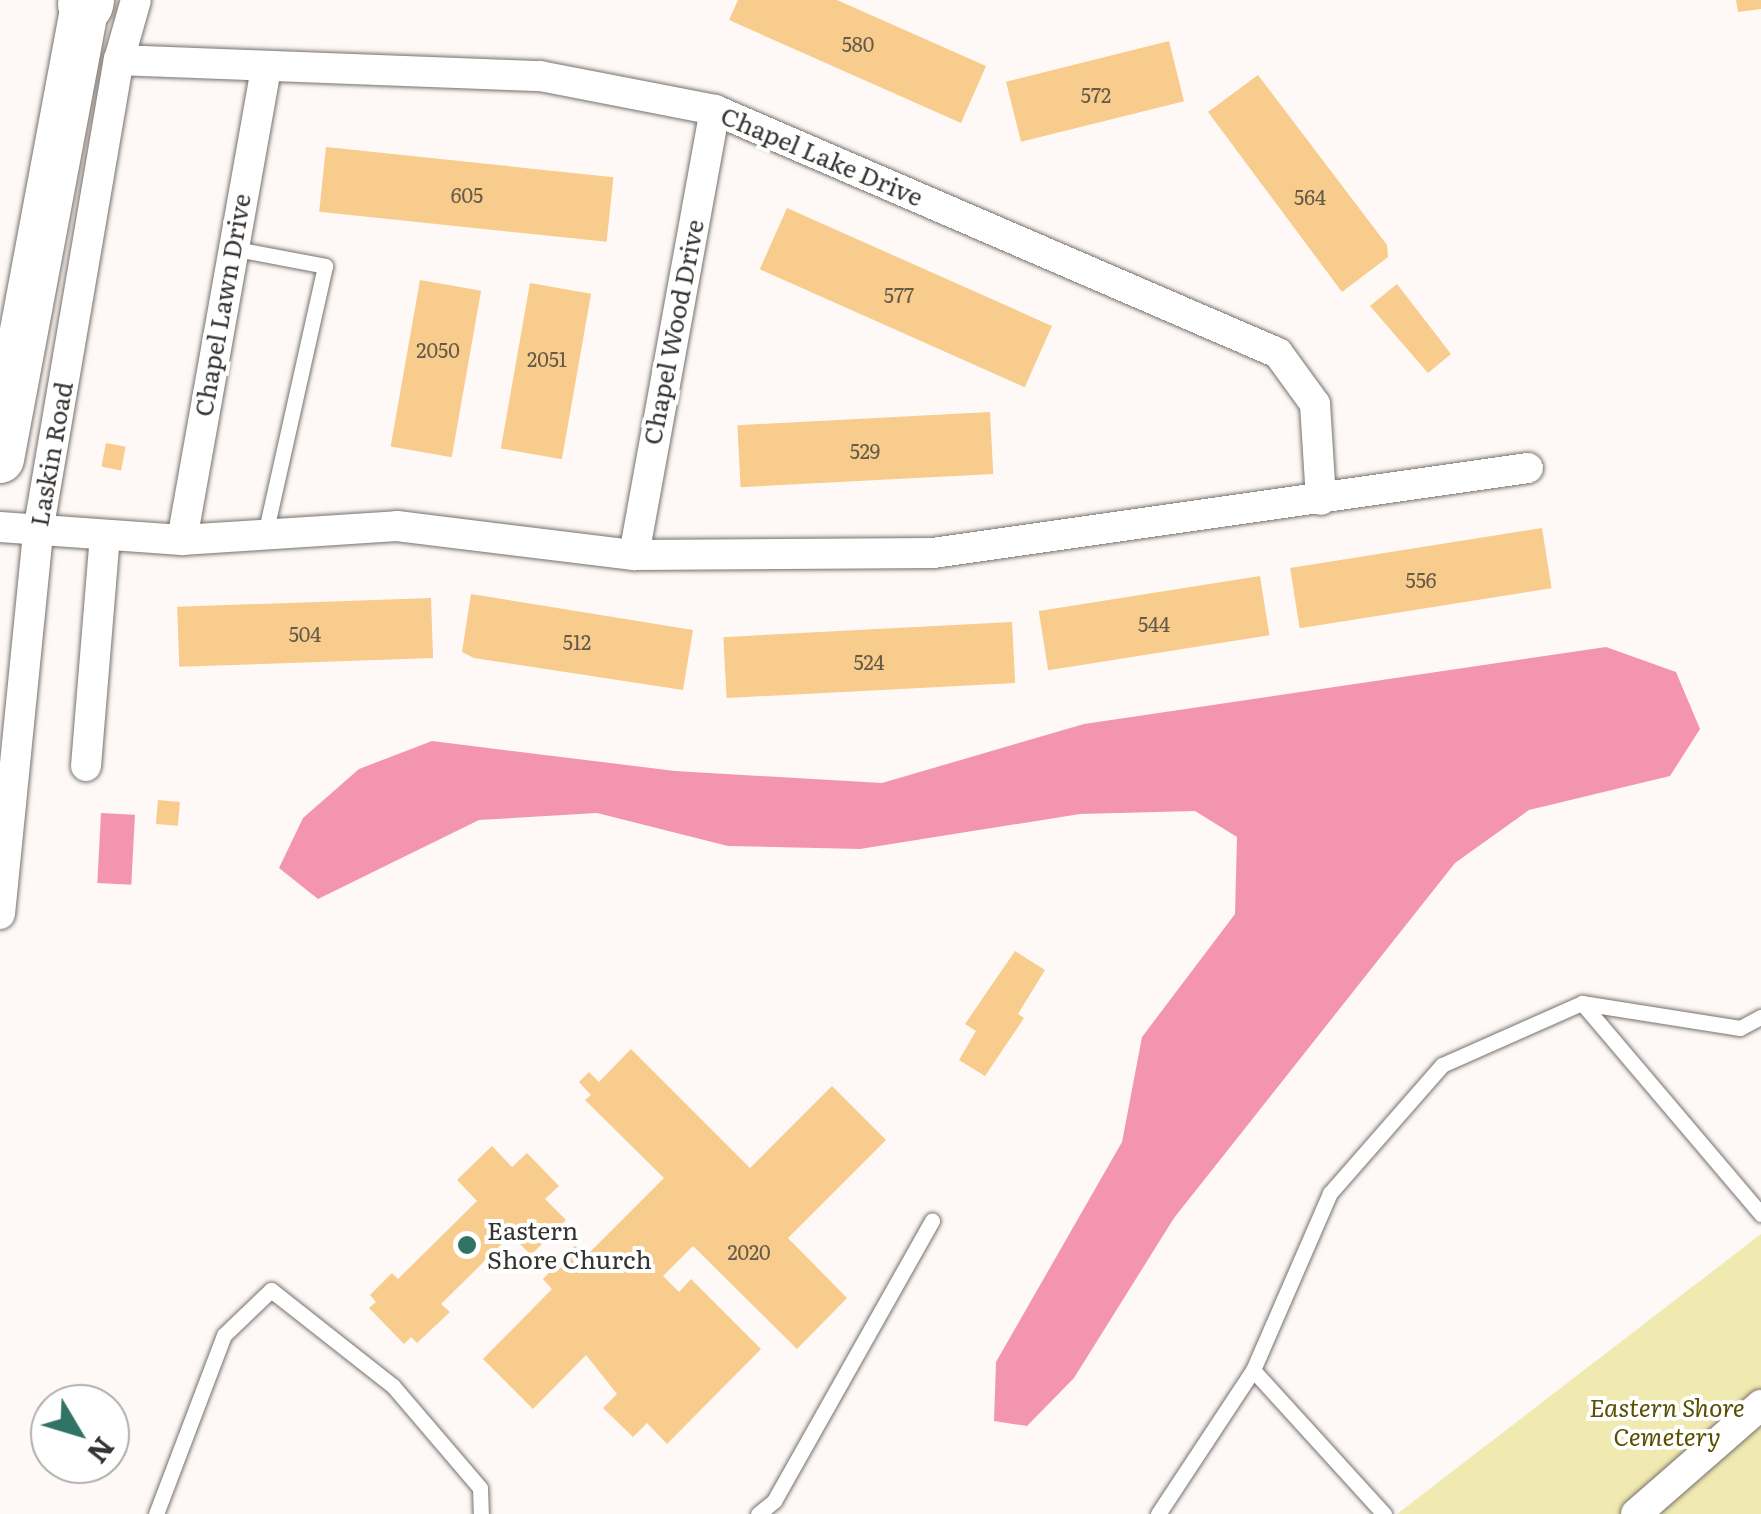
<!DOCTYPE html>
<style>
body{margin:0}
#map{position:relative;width:1761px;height:1514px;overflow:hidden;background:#fef9f6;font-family:Literata,serif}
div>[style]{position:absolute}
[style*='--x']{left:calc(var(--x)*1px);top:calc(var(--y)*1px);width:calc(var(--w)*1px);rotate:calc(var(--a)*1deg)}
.green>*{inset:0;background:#f0e9b0}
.water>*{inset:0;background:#f495b0;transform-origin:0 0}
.building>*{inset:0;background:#f7cc8d;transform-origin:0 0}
.roads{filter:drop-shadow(0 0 2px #77716d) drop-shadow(0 0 2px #77716d)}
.lane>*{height:15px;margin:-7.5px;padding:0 7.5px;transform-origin:7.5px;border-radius:7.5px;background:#fff}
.street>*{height:30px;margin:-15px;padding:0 15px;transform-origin:15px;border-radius:15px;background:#fff}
.primary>*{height:48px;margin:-24px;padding:0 24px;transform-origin:24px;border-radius:24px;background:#fff}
.highway>*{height:55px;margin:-27.5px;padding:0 27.5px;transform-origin:27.5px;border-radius:27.5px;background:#fff}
.dots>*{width:28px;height:28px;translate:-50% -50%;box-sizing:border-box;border:5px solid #fff;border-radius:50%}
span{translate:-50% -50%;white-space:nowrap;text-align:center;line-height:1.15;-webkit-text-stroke:8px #fff;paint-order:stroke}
.number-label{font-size:20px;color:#665a49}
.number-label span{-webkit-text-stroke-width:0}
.street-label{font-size:25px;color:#363432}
.poi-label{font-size:25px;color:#363432}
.left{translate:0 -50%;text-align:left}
.park-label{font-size:25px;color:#595003;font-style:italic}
.north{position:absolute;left:30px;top:1384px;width:100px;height:100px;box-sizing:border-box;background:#fff;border:2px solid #afaead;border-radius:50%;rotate:128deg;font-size:28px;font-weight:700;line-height:40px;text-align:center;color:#363432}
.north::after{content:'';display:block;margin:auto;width:35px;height:45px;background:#317465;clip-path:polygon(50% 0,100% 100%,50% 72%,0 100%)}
</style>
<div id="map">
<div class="green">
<i style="clip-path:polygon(1761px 1234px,1761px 1514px,1397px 1514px)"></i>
</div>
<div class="water">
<i style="clip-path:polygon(1606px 647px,1676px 672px,1700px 729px,1670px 776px,1529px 810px,1455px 863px,1174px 1218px,1074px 1378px,1027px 1426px,994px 1421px,996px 1362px,1122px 1142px,1142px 1037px,1235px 914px,1237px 837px,1195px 811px,1080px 814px,860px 849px,728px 846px,597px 813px,479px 820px,318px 899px,279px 868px,303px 818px,359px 769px,432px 741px,675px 771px,882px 783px,1084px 724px)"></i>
<i style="left:101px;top:813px;width:34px;height:70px;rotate:3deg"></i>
</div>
<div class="building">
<i style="clip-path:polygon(738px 0,837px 0,986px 66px,961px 123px,729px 20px)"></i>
<i style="clip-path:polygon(1736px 0,1761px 0,1761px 9px,1738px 12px)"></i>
<i style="left:1169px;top:41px;width:62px;height:168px;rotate:76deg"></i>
<i style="clip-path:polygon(1258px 75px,1387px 245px,1388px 257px,1342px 292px,1208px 112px)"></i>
<i style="left:326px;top:147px;width:289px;height:65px;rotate:6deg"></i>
<i style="left:787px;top:208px;width:290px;height:67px;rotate:24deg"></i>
<i style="left:420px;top:280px;width:62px;height:169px;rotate:10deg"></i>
<i style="left:530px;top:283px;width:62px;height:168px;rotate:10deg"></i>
<i style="clip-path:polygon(1397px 284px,1451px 354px,1428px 373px,1370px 306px)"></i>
<i style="left:990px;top:412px;width:62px;height:253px;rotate:87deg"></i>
<i style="left:106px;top:443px;width:20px;height:24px;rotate:11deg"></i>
<i style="left:1542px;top:528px;width:61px;height:255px;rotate:81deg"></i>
<i style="left:1260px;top:576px;width:60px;height:224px;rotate:81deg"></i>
<i style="clip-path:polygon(471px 594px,693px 630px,683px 690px,474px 658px,462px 652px)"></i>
<i style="left:431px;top:598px;width:60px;height:254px;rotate:88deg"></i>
<i style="left:1012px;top:622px;width:61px;height:289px;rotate:87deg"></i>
<i style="left:158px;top:800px;width:22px;height:24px;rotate:5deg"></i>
<i style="clip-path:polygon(1015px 951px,1045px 970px,1018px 1014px,1024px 1018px,985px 1076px,959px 1060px,976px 1031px,965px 1024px)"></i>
<i style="clip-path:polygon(631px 1049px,750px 1168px,832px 1086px,886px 1140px,788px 1238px,847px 1298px,797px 1349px,693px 1246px,663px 1276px,679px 1292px,691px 1279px,761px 1349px,667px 1444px,647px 1423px,633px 1437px,603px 1408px,617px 1394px,586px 1355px,533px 1409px,483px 1359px,552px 1289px,543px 1279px,575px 1246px,586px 1256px,664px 1178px,585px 1100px,591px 1095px,579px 1082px,589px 1072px,599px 1082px)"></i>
<i style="clip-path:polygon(492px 1146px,512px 1167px,527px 1153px,559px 1186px,545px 1199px,566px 1220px,531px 1255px,511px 1235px,441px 1304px,450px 1312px,417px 1343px,411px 1337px,404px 1344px,369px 1308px,376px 1302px,370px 1295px,392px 1273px,398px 1279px,477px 1201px,457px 1180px)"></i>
</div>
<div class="roads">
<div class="lane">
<i style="--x:231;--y:248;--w:96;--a:10.8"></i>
<i style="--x:325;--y:266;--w:276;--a:102.6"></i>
<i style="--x:1582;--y:1003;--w:277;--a:49.7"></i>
<i style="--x:1253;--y:1370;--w:195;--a:47.7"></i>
<i style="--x:156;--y:1514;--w:191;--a:-69.2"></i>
<i style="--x:224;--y:1335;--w:65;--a:-43.8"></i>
<i style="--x:271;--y:1290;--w:155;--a:38.2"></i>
<i style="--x:393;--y:1386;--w:134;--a:49.5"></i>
<i style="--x:480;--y:1488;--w:26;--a:88"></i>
<i style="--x:758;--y:1514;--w:21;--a:-39"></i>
<i style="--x:774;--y:1501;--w:322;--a:-60.6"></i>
<i style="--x:1158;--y:1514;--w:173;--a:-56.6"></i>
<i style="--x:1253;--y:1370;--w:193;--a:-66.5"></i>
<i style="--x:1330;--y:1193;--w:170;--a:-48.8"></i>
<i style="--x:1442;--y:1065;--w:153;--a:-23.9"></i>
<i style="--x:1582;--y:1003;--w:160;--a:9"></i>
<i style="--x:1740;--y:1028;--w:24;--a:-28"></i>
</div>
<div class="street">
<i style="--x:119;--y:60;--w:421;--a:2.2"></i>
<i style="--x:540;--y:76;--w:178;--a:11"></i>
<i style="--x:715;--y:110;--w:613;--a:23.35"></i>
<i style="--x:1278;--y:353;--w:63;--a:54"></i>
<i style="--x:1315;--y:404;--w:96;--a:86.4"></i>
<i style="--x:0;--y:527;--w:182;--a:4.1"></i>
<i style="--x:182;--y:540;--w:215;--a:-3.7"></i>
<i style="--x:397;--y:526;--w:239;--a:7"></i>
<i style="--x:634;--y:555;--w:299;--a:-0.4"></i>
<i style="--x:933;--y:553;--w:601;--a:-8.13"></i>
<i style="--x:182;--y:540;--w:478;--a:-79.9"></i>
<i style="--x:634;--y:555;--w:452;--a:-79.7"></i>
<i style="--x:86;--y:766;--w:231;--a:-85.3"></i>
<i style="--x:0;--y:914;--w:384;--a:-84.3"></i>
<i style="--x:38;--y:532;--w:479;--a:-80.3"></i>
<i style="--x:119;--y:60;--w:62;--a:-74.2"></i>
<i style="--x:1636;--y:1514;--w:166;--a:-41.1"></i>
</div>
<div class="primary">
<i style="--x:0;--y:459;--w:467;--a:-79.4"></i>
</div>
<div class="highway">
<i style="--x:85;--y:4;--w:4;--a:-76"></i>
</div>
</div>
<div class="dots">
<i style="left:467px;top:1245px;background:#317465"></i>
</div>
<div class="number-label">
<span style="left:858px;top:43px">580</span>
<span style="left:1096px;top:94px">572</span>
<span style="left:467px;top:194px">605</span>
<span style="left:1310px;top:196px">564</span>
<span style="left:899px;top:294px">577</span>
<span style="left:438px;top:349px">2050</span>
<span style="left:547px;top:358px">2051</span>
<span style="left:865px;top:450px">529</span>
<span style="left:1421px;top:579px">556</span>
<span style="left:1154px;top:623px">544</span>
<span style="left:305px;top:633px">504</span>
<span style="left:577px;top:641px">512</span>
<span style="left:869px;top:661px">524</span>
<span style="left:749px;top:1251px">2020</span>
</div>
<div class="street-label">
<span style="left:822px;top:156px;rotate:23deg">Chapel Lake Drive</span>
<span style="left:222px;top:305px;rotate:-80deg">Chapel Lawn Drive</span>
<span style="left:673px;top:332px;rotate:-79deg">Chapel Wood Drive</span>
<span style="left:51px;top:454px;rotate:-80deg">Laskin Road</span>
</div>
<div class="poi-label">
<span class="left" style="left:487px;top:1245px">Eastern<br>Shore Church</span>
</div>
<div class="park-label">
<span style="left:1667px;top:1422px">Eastern Shore<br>Cemetery</span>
</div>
<div class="north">N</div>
</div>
